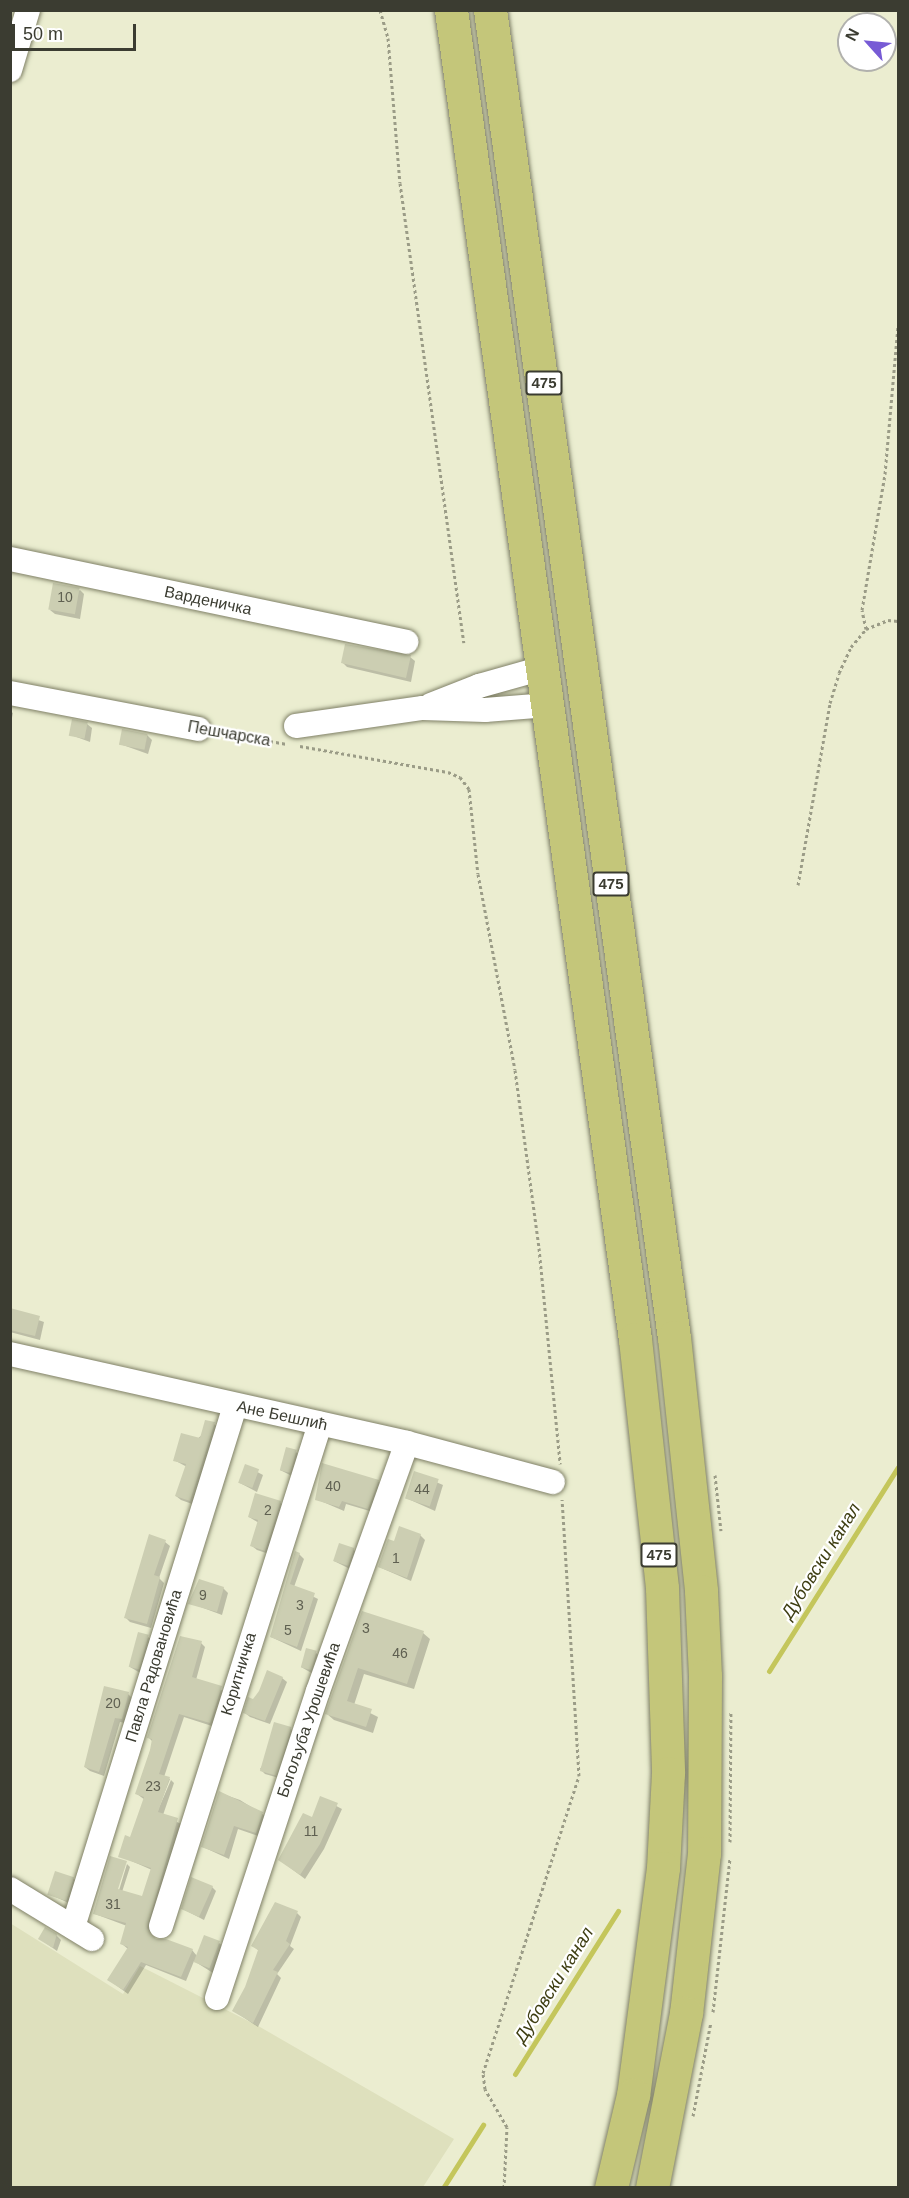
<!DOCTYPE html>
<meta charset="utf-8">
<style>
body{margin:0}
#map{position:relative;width:909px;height:2198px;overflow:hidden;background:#ebedd0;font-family:Arial,sans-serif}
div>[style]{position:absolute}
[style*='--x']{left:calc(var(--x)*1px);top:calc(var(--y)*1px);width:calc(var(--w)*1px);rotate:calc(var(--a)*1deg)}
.built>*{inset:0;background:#dee0bd}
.shadow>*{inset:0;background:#0003}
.stream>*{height:5px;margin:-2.5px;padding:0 2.5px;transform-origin:2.5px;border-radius:2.5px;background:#c4c65b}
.building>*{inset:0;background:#ccceb2;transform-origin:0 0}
.path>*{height:3px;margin-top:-1.5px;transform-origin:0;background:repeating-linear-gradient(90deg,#9b9c87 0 3px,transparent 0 6px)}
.roads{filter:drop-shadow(0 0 2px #7f8066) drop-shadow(0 0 2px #7f8066)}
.minor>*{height:24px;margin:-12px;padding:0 12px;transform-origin:12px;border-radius:12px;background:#fff}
.highway>*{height:33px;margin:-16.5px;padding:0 16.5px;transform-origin:16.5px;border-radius:16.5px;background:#c4c67a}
span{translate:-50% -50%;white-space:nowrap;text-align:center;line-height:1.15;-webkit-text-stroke:4.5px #fff;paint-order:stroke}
.number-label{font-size:14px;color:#5f6051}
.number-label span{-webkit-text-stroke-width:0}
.shield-label span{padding:2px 4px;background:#fff;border:2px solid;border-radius:4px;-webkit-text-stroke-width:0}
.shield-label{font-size:15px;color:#3b3c31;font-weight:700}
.street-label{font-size:16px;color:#3b3c31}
.water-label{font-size:18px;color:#3e3e12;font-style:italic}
.frame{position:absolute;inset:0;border:12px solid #3b3c31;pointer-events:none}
.north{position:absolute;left:837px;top:12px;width:60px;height:60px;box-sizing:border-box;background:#fff;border:2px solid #b1b1ad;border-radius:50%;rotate:297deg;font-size:16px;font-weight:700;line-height:24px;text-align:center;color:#3b3c31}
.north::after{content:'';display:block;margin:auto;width:21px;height:27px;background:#775bd5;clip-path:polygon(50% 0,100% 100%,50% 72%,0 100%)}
.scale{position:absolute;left:12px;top:24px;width:124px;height:27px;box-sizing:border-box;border:3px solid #3b3c31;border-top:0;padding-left:8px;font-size:18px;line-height:21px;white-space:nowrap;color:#3b3c31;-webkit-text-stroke:4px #fff;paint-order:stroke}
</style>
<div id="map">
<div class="built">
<i style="clip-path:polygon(10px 1923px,123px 1994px,140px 1966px,260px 2027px,454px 2139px,423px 2187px,11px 2187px)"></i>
</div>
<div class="shadow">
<i style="clip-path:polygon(80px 590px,84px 594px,80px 619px,55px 614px,50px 610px)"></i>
<i style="clip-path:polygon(410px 657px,415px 661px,411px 682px,347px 667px,343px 663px)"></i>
<i style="clip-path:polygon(10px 711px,13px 713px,10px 728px)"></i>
<i style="clip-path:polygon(87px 724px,92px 728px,90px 742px,71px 735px)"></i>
<i style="clip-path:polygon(147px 735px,152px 740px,148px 754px,120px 744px)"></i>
<i style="clip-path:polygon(10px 1310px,44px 1322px,40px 1340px,10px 1332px)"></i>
<i style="clip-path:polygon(214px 1424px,219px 1428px,195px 1505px,181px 1500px,176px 1496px,187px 1467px,174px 1460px)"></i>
<i style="clip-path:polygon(296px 1452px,300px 1456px,294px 1477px,280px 1470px)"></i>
<i style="clip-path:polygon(246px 1466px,263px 1475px,257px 1492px,240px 1483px)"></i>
<i style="clip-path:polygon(415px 1473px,443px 1485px,435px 1511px,406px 1498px)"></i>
<i style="clip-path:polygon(378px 1481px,382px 1486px,373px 1512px,346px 1504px,344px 1511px,316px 1499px)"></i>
<i style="clip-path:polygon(280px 1502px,284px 1507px,269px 1554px,257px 1550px,252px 1546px,259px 1523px,249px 1517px)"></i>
<i style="clip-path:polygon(420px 1535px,425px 1540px,411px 1581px,379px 1567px,395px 1543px)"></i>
<i style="clip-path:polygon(165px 1542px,170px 1546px,159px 1578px,164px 1583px,151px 1628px,130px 1622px,125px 1617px)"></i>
<i style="clip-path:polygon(353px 1549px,358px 1554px,352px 1570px,334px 1561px)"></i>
<i style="clip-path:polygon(299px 1554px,304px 1559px,294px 1587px,318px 1599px,301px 1651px,271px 1637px)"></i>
<i style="clip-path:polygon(223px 1588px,228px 1593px,222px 1615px,190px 1603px)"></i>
<i style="clip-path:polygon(363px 1613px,423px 1633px,430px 1639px,414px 1689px,364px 1674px,354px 1705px,378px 1717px,373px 1733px,334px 1720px,327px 1714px)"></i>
<i style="clip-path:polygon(148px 1637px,153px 1641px,142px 1674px,130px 1667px)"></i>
<i style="clip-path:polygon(201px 1643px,205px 1647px,196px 1680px,226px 1692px,215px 1727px,184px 1717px,164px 1777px,170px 1779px,154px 1819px,171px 1780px,174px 1783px,163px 1815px,181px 1824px,151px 1934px,156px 1941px,192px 1950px,197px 1956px,219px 1943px,224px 1947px,213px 1973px,194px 1961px,186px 1981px,146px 1965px,128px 1994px,109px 1980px,128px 1949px,122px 1944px,127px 1926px,95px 1914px,117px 1897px,127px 1864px,130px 1867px,122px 1892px,143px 1898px,152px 1870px,120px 1856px,131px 1839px,145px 1800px,137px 1794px,153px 1742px,148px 1737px)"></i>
<i style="clip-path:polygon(316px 1653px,321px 1657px,315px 1675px,301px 1667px)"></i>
<i style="clip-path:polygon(282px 1678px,287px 1682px,270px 1724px,250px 1717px,245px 1713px,254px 1701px)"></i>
<i style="clip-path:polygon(128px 1694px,132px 1698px,126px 1723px,120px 1722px,104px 1776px,90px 1771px,85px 1767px)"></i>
<i style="clip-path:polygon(290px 1728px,295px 1733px,279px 1778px,265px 1774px,260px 1769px)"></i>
<i style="clip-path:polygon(220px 1793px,240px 1800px,267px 1817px,261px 1837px,238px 1829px,229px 1859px,203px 1847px)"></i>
<i style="clip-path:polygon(321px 1798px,342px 1809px,324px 1849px,305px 1879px,280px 1860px,313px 1819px)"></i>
<i style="clip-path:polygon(73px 1878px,78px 1883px,71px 1904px,49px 1894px)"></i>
<i style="clip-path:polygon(212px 1887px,216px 1891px,204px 1920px,183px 1909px)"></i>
<i style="clip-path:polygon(297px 1913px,301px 1917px,290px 1946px,294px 1949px,277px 1974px,281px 1978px,258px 2027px,234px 2011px,247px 1988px,259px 1951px,253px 1945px)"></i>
<i style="clip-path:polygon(56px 1935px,61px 1940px,57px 1951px,40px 1939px)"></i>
</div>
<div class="stream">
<i style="--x:769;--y:1671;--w:241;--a:-57.7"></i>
<i style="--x:515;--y:2074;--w:193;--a:-57.7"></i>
<i style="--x:443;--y:2188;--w:75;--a:-57.6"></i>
</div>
<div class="building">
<i style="left:53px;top:583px;width:27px;height:27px;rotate:10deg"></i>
<i style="clip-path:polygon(345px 644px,411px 655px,406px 678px,341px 663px)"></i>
<i style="left:72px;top:719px;width:16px;height:17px;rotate:11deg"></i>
<i style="left:122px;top:729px;width:26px;height:16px;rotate:11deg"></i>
<i style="clip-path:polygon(10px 1308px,40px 1316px,35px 1336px,10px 1330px)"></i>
<i style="clip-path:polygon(205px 1420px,215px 1422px,190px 1501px,175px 1496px,186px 1464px,173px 1461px,181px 1433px,200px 1438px)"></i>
<i style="left:286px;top:1447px;width:11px;height:24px;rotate:15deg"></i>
<i style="clip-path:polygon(322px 1463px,379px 1480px,368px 1509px,342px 1501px,339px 1507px,315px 1500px)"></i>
<i style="left:245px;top:1464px;width:15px;height:20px;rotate:20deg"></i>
<i style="left:414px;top:1471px;width:26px;height:29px;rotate:18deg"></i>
<i style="clip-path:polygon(255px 1493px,281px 1501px,265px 1551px,250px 1546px,258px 1520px,248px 1517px)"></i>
<i style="clip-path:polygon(399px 1526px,421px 1534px,407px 1578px,378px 1567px,388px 1539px,394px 1541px)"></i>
<i style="clip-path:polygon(149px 1534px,166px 1540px,154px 1575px,160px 1577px,147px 1624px,124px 1618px)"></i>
<i style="left:339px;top:1543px;width:16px;height:19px;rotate:18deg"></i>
<i style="clip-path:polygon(295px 1551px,300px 1553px,290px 1584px,315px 1593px,297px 1647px,270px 1637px)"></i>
<i style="clip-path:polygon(199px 1579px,224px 1587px,217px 1612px,188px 1604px)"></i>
<i style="clip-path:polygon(362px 1611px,424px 1631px,407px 1684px,358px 1668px,347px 1701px,372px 1709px,366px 1727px,325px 1714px)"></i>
<i style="left:138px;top:1632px;width:11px;height:36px;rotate:15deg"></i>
<i style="clip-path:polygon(180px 1636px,202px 1641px,192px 1677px,222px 1686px,210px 1723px,179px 1714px,159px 1774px,170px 1777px,158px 1812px,178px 1818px,147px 1928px,156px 1939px,166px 1939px,193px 1949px,181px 1977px,141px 1962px,123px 1990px,107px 1980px,128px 1947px,120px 1944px,126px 1923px,93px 1914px,110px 1856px,127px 1861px,118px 1889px,142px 1896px,151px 1868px,118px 1857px,125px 1835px,130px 1837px,144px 1797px,135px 1794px,150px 1750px,152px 1739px,147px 1738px)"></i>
<i style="left:306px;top:1648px;width:11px;height:20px;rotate:15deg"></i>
<i style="clip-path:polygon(267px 1670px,283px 1677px,265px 1721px,243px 1713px,248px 1697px,253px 1699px,259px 1691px)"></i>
<i style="clip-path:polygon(104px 1686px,129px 1692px,122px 1719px,115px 1718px,99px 1772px,84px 1767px)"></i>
<i style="left:274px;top:1722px;width:18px;height:51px;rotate:16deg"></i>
<i style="clip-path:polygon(219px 1791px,263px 1812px,256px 1833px,234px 1826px,224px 1855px,201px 1847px)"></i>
<i style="clip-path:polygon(320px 1796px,338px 1803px,320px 1844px,300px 1875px,278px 1860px,303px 1813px,312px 1817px)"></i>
<i style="left:55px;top:1871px;width:20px;height:25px;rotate:18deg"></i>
<i style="clip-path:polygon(191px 1877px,213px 1886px,199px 1917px,181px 1909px)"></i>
<i style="clip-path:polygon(275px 1902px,298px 1911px,286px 1941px,290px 1944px,273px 1970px,278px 1972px,253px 2023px,232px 2011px,245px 1987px,258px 1950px,251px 1946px)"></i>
<i style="clip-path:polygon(45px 1927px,57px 1934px,53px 1948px,38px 1939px)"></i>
<i style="left:204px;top:1935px;width:17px;height:29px;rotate:21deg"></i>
</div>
<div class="path">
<i style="--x:380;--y:10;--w:29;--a:74"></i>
<i style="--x:388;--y:38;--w:145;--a:85.3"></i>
<i style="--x:400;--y:183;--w:464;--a:82.1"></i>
<i style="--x:866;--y:629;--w:19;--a:-102"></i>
<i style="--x:862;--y:610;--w:138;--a:-80.4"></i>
<i style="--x:885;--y:474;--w:149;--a:-85"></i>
<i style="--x:217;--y:732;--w:71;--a:9.7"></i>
<i style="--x:300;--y:746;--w:150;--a:10"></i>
<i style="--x:448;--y:772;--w:13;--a:23"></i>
<i style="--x:460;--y:777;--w:15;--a:53"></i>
<i style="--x:469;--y:789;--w:85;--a:84"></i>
<i style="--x:478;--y:874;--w:199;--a:79.3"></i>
<i style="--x:515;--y:1070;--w:180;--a:82.3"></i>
<i style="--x:539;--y:1248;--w:217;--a:84.4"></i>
<i style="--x:798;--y:885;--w:185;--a:-80"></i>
<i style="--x:830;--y:703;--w:31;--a:-73"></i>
<i style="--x:839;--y:673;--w:29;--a:-65"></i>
<i style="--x:851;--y:647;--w:23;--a:-50"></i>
<i style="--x:866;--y:629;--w:24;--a:-22"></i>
<i style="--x:888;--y:620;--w:10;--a:6"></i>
<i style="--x:715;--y:1475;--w:56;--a:83.9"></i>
<i style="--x:730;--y:1842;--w:131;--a:-89.6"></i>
<i style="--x:713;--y:2012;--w:155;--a:-83.7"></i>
<i style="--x:693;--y:2116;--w:96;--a:-79.2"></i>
<i style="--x:504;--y:2188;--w:61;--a:-87.2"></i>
<i style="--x:507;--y:2127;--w:44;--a:-120.1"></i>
<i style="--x:485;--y:2089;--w:16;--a:-97"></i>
<i style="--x:483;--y:2073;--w:312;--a:-72.1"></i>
<i style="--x:579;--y:1776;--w:277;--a:-93.5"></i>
</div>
<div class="roads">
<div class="minor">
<i style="--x:10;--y:70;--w:63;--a:-73.3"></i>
<i style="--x:10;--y:559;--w:405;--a:11.8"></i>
<i style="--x:10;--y:693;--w:192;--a:10.8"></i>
<i style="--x:431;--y:705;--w:52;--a:-21.6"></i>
<i style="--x:479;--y:686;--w:66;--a:-15.7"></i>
<i style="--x:296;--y:726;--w:128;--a:-8.1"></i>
<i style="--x:423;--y:708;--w:62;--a:1.8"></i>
<i style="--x:485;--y:710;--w:63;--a:-4.5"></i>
<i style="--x:10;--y:1354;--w:407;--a:12.6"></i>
<i style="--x:407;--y:1443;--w:151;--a:15"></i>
<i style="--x:10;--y:1889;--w:96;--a:31.4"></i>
<i style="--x:161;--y:1926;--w:527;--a:-72.43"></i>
<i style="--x:73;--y:1927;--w:546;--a:-72.73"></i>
<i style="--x:217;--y:1998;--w:323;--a:-71.8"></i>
<i style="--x:318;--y:1691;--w:263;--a:-70.3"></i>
</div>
<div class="highway">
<i style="--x:451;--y:10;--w:1342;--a:82.12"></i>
<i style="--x:635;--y:1339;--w:250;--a:83.8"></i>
<i style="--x:662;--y:1588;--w:185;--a:88.1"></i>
<i style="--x:668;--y:1773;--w:95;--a:93"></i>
<i style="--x:663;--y:1868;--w:229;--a:97.5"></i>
<i style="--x:633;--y:2095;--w:96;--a:103.3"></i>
<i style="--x:490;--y:10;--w:1340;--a:82.11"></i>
<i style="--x:674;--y:1337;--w:255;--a:83.9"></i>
<i style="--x:701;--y:1591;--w:85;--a:87.3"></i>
<i style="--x:705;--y:1676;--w:177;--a:90.3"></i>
<i style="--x:704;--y:1853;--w:161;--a:96.4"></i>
<i style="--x:686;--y:2013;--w:178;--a:101"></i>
</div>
</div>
<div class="number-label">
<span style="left:65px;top:597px">10</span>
<span style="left:333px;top:1486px">40</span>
<span style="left:422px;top:1489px">44</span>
<span style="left:268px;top:1510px">2</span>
<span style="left:396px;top:1558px">1</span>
<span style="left:203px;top:1595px">9</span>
<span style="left:300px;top:1605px">3</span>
<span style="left:366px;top:1628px">3</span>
<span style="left:288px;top:1630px">5</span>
<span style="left:400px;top:1653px">46</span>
<span style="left:113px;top:1703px">20</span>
<span style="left:153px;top:1786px">23</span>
<span style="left:311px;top:1831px">11</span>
<span style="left:113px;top:1904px">31</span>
</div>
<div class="shield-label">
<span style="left:544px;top:383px">475</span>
<span style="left:611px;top:884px">475</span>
<span style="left:659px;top:1555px">475</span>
</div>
<div class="street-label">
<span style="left:208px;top:601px;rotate:12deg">Варденичка</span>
<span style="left:229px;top:734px;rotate:10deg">Пешчарска</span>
<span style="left:282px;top:1416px;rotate:12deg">Ане Бешлић</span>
<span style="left:154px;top:1666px;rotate:-73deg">Павла Радовановића</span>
<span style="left:239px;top:1674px;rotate:-73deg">Коритничка</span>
<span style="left:309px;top:1720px;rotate:-71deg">Богољуба Урошевића</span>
</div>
<div class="water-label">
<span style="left:821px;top:1561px;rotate:-58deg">Дубовски канал</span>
<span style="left:554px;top:1985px;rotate:-58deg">Дубовски канал</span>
</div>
<div class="frame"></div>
<div class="north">N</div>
<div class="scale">50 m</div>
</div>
